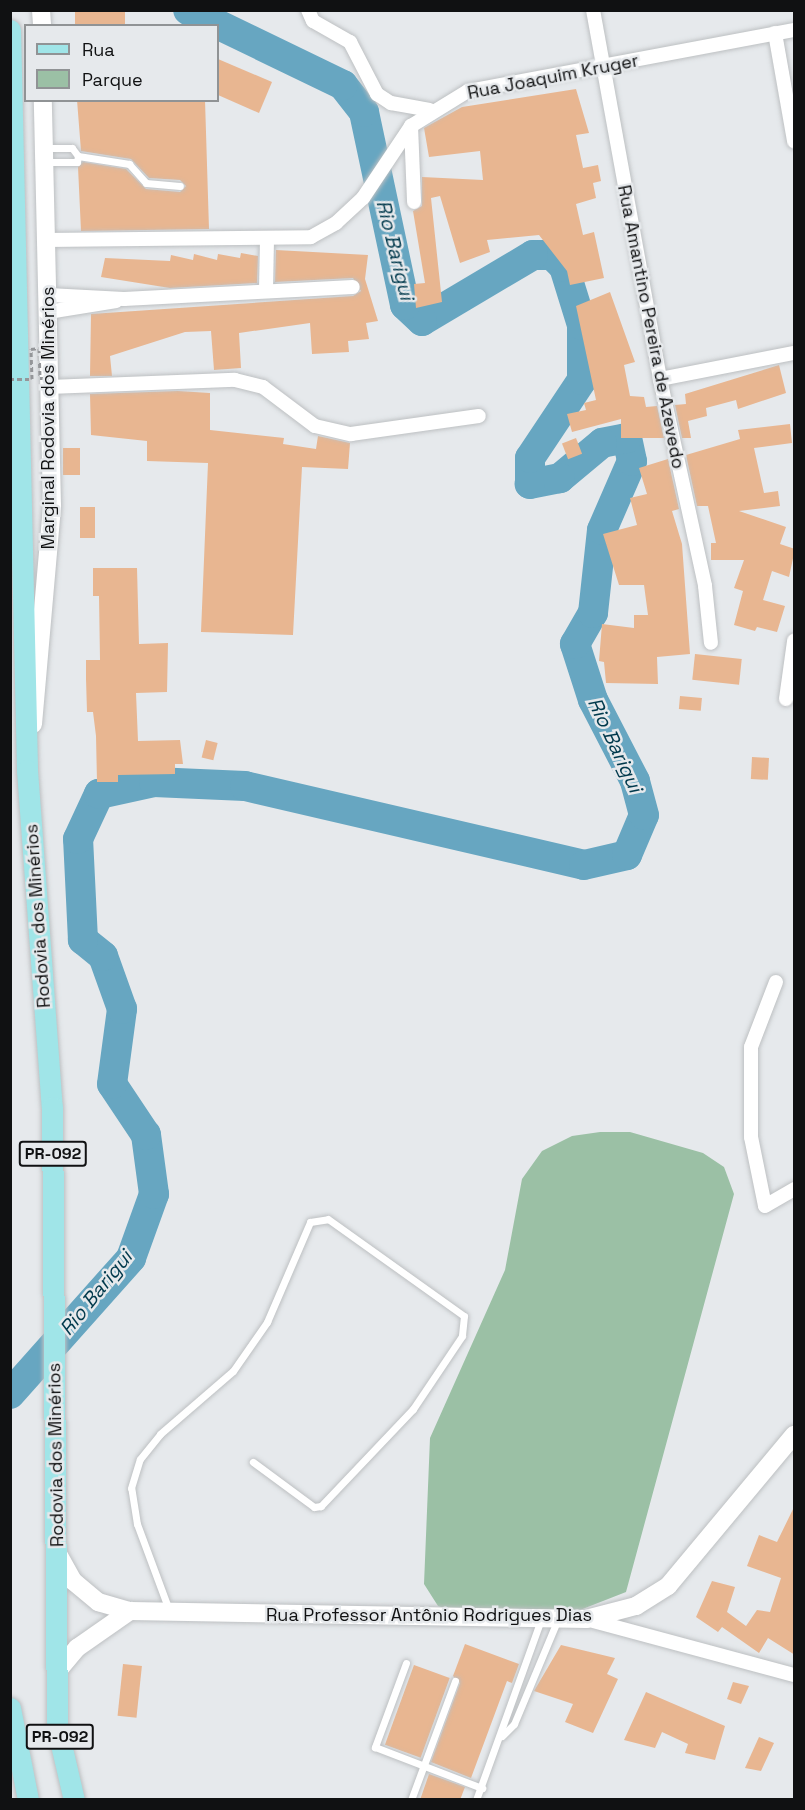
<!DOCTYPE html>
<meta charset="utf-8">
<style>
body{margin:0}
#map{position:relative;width:805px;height:1810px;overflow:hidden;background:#e6e9ec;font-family:"Space Grotesk",sans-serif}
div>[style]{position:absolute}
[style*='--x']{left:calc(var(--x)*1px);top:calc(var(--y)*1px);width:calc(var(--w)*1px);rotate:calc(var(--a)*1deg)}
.green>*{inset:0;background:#9bc0a5}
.river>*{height:30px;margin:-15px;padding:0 15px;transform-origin:15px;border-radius:15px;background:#67a6c1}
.building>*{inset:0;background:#e8b691;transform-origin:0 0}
.roads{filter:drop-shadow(0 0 2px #bdc0c2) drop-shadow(0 0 2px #bdc0c2)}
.lane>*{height:7px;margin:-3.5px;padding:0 3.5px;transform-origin:3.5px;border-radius:3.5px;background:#fff}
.street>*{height:14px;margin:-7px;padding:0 7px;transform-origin:7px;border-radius:7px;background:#fff}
.secondary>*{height:18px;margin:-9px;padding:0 9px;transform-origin:9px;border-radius:9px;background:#fff}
.primary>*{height:21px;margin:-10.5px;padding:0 10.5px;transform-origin:10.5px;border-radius:10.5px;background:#a0e5e8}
.path-bridge>*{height:3px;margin-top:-1.5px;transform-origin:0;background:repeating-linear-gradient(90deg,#949699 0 4.5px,transparent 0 7.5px)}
span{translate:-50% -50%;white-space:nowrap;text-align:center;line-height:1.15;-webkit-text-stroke:5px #e6e9ec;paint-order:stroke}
.shield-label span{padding:2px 4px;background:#e6e9ec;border:2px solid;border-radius:4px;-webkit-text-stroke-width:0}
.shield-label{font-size:16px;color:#101112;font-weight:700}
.street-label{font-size:18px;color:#101112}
.water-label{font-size:20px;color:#00394c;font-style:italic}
.frame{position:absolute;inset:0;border:12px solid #101112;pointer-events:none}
.legend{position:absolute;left:24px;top:24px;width:195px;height:78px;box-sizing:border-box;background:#e6e9ec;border:2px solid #909395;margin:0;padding:8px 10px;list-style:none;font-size:18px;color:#101112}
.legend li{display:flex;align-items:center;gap:12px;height:30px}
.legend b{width:30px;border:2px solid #909395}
</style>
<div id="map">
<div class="green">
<i style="clip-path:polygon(600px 1132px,630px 1132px,703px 1153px,724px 1167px,734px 1194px,626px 1592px,575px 1612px,459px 1614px,438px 1606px,424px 1584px,430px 1438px,505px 1270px,522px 1179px,542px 1151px,572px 1136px)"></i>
</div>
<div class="river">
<i style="--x:10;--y:1394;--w:182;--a:-48.3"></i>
<i style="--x:131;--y:1258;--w:68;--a:-70.2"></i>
<i style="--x:154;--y:1194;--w:60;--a:-97.7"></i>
<i style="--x:146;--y:1135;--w:61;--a:-123.7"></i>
<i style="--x:112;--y:1084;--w:76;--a:-82.4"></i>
<i style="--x:122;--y:1009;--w:56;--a:-109.7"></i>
<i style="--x:103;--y:956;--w:26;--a:-141"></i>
<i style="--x:83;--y:940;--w:101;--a:-92.8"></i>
<i style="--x:78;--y:839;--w:50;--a:-65"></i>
<i style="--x:99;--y:794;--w:56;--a:-12.3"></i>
<i style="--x:154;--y:782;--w:91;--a:2.5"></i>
<i style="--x:245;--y:786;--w:348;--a:13.1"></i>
<i style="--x:584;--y:865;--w:44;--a:-13.1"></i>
<i style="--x:627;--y:855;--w:43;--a:-67"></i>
<i style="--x:644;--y:815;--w:35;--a:-105"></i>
<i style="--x:635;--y:781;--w:91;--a:-117.4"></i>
<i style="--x:593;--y:700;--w:59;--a:-107.8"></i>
<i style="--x:575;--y:644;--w:36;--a:-60"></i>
<i style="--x:593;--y:613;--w:83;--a:-83.8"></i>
<i style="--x:602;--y:530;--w:75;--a:-66.5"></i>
<i style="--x:632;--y:461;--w:24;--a:-102"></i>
<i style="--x:627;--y:438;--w:25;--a:169"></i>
<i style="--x:602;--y:443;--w:55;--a:140.2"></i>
<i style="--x:560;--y:478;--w:31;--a:169"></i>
<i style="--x:530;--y:484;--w:26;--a:-90"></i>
<i style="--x:530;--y:458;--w:94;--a:-56.3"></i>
<i style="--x:582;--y:380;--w:55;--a:-90"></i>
<i style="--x:582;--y:325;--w:61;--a:-107.2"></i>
<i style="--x:564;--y:267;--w:17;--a:-135"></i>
<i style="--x:552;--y:255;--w:19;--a:180"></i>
<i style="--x:533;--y:255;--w:129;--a:149.3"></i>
<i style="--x:422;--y:321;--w:23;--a:-137"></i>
<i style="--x:405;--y:305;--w:197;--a:-102"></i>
<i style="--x:364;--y:112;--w:34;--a:-128"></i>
<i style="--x:343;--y:85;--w:172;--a:-154.2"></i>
</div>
<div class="building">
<i style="left:75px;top:10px;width:50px;height:16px"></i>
<i style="clip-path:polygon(218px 59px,272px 82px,259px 113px,218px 95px)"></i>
<i style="clip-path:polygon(576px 89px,589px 133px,576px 135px,583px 168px,598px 165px,601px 181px,593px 183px,596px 198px,576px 204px,583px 235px,594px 232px,604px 278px,570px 285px,567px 271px,539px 235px,487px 240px,490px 252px,460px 263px,440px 196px,431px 198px,442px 302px,416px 308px,414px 284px,425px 283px,413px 211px,422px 206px,422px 177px,483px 180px,480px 151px,429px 157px,424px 128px,462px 107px)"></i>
<i style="clip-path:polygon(77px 100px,205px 100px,209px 229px,81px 231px,78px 167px,83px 162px,126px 169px,146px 189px,180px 192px,186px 186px,180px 180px,149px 178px,131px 159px,81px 151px)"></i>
<i style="clip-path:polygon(276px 250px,368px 255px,365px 279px,378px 321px,366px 323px,369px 339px,348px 341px,349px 352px,312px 354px,310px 323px,239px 333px,241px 368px,214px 370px,211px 331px,185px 332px,110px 356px,112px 376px,90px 376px,91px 314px,353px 296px,361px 291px,353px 278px,275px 282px)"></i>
<i style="clip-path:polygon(241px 253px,258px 256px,257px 283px,170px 288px,101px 277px,105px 258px,170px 261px,171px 255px,193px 260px,194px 254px,217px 260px,218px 254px,240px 258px)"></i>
<i style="clip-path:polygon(610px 292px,635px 362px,624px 365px,630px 396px,644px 397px,646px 407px,657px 406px,664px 438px,621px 438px,621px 419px,572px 432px,567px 414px,586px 410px,584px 403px,596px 400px,576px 306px)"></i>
<i style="clip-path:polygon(779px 365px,786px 393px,738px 409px,736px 400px,706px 408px,707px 416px,688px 421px,691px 438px,682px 438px,675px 405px,686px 404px,685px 394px)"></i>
<i style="clip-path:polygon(178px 391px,210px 393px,210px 430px,284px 438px,283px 444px,316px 449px,318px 436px,350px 443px,348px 469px,302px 467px,293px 635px,201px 632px,208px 463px,147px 461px,147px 441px,91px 435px,90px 394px)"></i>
<i style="clip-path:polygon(790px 424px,792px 443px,754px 448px,764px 493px,778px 491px,780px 506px,739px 511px,786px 527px,780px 544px,795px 549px,789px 577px,772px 571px,763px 600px,785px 606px,777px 632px,757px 627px,755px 631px,734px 625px,743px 591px,734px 588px,744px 560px,711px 560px,711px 543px,716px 543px,708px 506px,697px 506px,686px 455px,740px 439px,738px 430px)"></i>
<i style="left:576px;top:438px;width:17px;height:15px;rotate:69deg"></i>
<i style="left:80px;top:448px;width:27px;height:17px;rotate:90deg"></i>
<i style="clip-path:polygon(668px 459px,679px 509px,672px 511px,682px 544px,690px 654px,657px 657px,658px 684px,606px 683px,604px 662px,599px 661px,602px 624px,634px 628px,634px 615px,648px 615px,644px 585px,619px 585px,603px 534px,637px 525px,630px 498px,647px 494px,639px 468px)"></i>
<i style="left:80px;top:507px;width:15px;height:31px"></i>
<i style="clip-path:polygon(93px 568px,137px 568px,139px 644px,168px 643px,167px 692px,136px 693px,138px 741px,180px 740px,183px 764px,175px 764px,175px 774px,118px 775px,118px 782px,97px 782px,96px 736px,93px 712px,87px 712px,86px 679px,86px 660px,100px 660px,99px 596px,93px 596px)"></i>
<i style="left:695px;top:654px;width:47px;height:26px;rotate:6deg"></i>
<i style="left:680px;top:696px;width:22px;height:13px;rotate:5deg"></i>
<i style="left:206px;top:740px;width:12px;height:18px;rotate:14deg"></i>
<i style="left:752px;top:757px;width:17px;height:22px;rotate:3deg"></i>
<i style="clip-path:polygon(795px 1505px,795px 1655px,768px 1638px,759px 1653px,722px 1627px,718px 1632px,696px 1617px,712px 1581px,735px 1587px,727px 1612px,746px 1626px,757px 1610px,770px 1612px,781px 1578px,747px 1566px,759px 1535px,777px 1542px)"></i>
<i style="clip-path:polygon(465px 1644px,519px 1664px,512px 1683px,507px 1681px,471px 1778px,431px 1762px,460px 1683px,453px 1676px)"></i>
<i style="clip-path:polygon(561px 1645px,615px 1658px,607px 1674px,618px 1679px,593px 1733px,565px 1722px,573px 1704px,534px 1691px)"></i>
<i style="left:123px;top:1664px;width:19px;height:52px;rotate:6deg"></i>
<i style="left:414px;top:1665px;width:38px;height:85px;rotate:20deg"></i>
<i style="clip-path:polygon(733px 1682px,749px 1686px,741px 1704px,727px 1699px)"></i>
<i style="clip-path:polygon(646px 1692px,725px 1726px,715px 1760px,685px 1753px,688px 1744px,662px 1732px,655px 1748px,624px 1740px)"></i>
<i style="clip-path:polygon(759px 1737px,774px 1743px,761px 1771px,745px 1768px)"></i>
<i style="clip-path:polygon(429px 1774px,465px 1787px,460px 1800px,420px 1800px)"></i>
</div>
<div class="roads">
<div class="lane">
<i style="--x:45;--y:148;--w:27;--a:0"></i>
<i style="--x:72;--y:148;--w:10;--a:53"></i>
<i style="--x:78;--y:156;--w:52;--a:8.9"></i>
<i style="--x:129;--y:164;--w:25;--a:48"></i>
<i style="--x:146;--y:183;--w:34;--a:5"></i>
<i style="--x:47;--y:162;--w:30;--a:0"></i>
<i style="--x:77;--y:162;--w:6;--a:-81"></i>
<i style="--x:169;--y:1610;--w:92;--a:-110.4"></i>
<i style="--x:137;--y:1524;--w:36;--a:-99"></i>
<i style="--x:131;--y:1488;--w:30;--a:-73"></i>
<i style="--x:140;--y:1459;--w:32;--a:-51"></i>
<i style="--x:160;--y:1434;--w:96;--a:-40.8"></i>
<i style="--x:233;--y:1371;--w:60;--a:-55.2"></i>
<i style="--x:267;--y:1322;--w:109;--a:-66.7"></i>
<i style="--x:310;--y:1222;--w:18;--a:-9"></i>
<i style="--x:328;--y:1219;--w:167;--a:35.5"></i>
<i style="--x:464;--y:1316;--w:20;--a:96"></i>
<i style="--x:462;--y:1336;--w:88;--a:123.9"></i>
<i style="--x:413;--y:1409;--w:134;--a:133.5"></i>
<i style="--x:321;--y:1506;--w:7;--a:172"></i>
<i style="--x:314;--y:1507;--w:76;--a:-143.6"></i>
<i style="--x:406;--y:1663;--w:90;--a:110.3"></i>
<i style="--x:375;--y:1747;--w:115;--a:21"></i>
<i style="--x:502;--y:1736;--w:17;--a:-45"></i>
<i style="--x:514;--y:1724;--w:112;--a:-67.3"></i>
<i style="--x:411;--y:1800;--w:127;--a:-69.7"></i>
<i style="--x:476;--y:1800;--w:192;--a:-70.2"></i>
</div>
<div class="street">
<i style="--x:308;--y:10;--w:12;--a:66"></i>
<i style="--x:313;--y:21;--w:43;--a:29.6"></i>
<i style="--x:350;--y:42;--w:59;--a:62.6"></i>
<i style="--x:377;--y:94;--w:17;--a:33"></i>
<i style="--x:391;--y:103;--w:39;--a:10"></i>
<i style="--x:593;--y:10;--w:375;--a:79.7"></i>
<i style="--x:660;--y:379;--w:212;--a:77.7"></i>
<i style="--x:705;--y:586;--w:57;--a:84"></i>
<i style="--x:775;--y:33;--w:110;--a:80"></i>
<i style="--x:411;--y:126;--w:76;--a:87.7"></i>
<i style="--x:45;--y:240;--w:266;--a:-0.6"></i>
<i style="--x:311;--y:237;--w:29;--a:-29"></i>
<i style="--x:336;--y:223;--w:37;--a:-43"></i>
<i style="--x:363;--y:198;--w:87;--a:-56.3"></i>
<i style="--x:411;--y:126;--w:67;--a:-31.6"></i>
<i style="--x:468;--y:91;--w:332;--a:-10.6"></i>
<i style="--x:266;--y:291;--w:50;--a:-88.9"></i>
<i style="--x:48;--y:295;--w:76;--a:3"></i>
<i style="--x:124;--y:299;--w:229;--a:-3"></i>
<i style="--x:48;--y:312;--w:69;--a:-9.2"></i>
<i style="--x:660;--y:379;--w:136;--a:-11"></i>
<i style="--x:49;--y:387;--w:186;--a:-2.2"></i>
<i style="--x:235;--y:380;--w:29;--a:14"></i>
<i style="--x:263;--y:387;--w:65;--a:36.9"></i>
<i style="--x:315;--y:426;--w:37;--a:13"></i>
<i style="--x:351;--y:434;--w:129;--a:-8"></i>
<i style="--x:786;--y:699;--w:59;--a:-82.1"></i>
<i style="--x:776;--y:982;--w:70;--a:111"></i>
<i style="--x:751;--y:1047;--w:90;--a:90"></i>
<i style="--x:751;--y:1137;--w:70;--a:78.5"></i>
<i style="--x:765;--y:1206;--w:34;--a:-30"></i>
<i style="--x:586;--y:1619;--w:215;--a:15.1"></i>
</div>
<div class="secondary">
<i style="--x:41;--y:10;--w:16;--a:86"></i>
<i style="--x:33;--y:724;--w:219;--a:-85"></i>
<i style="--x:52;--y:506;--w:406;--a:-91.3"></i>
<i style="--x:57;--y:1552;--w:33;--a:61"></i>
<i style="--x:73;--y:1581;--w:33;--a:40"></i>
<i style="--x:98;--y:1602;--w:33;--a:16"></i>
<i style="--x:130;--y:1611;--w:456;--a:1"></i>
<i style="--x:586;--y:1619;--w:52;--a:-14.6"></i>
<i style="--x:636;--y:1606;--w:38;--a:-32"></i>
<i style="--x:668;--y:1586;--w:197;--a:-50.2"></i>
<i style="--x:56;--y:1673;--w:33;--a:-50"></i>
<i style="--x:77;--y:1648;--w:65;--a:-34.9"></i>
</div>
<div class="primary">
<i style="--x:10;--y:30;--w:740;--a:88.68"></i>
<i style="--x:27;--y:770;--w:338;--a:85.8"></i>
<i style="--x:52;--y:1107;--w:620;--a:89.54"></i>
<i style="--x:57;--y:1727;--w:75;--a:76.9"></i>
<i style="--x:10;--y:1708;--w:94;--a:78.9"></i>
</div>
</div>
<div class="path-bridge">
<i style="--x:10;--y:379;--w:22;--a:0"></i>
<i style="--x:32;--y:379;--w:30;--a:-92"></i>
<i style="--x:31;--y:349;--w:8;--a:-7"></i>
<i style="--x:39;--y:348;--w:30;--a:88"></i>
<i style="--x:40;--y:378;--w:9;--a:0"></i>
</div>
<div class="shield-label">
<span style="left:53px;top:1154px">PR-092</span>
<span style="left:60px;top:1737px">PR-092</span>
</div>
<div class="street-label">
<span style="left:553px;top:77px;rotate:-11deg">Rua Joaquim Kruger</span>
<span style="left:651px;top:327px;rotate:79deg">Rua Amantino Pereira de Azevedo</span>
<span style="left:48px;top:418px;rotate:-90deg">Marginal Rodovia dos Minérios</span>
<span style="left:38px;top:916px;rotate:-94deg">Rodovia dos Minérios</span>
<span style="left:56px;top:1455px;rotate:-91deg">Rodovia dos Minérios</span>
<span style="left:429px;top:1615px">Rua Professor Antônio Rodrigues Dias</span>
</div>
<div class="water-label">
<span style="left:395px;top:250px;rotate:76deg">Rio Barigui</span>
<span style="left:615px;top:745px;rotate:65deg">Rio Barigui</span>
<span style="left:96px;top:1293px;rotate:-51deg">Rio Barigui</span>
</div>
<div class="frame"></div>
<ul class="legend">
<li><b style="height:8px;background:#a0e5e8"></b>Rua</li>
<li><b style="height:16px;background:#9bc0a5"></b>Parque</li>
</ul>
</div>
